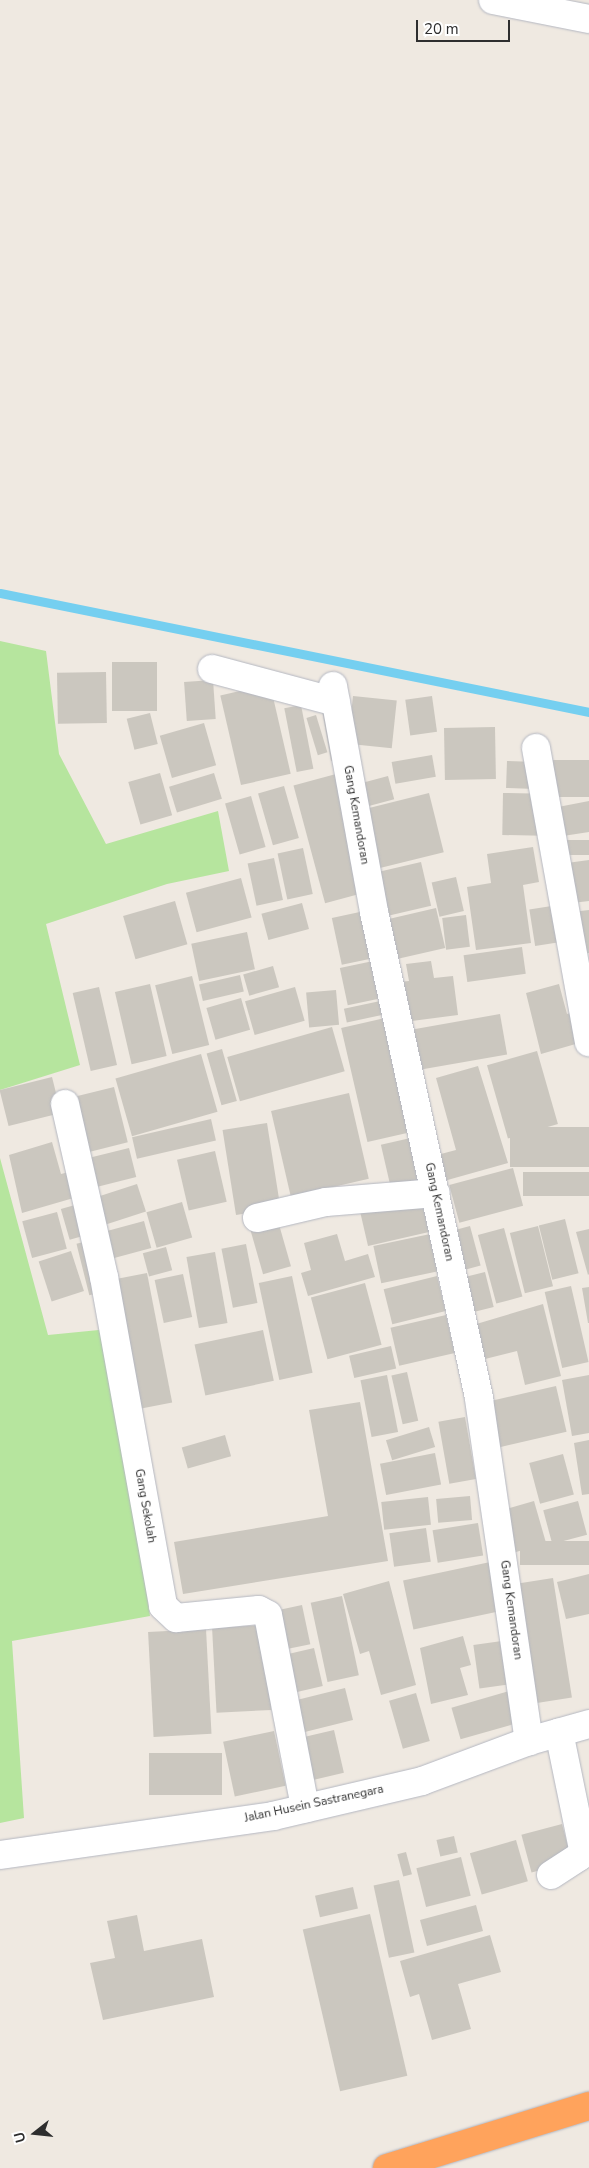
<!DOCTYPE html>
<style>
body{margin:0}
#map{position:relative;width:589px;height:2168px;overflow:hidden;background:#efe9e1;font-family:"Nunito Sans",sans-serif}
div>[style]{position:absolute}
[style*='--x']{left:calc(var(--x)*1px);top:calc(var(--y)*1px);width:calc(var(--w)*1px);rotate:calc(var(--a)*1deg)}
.green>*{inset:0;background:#b6e59e}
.stream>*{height:9px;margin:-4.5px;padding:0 4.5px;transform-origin:4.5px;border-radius:4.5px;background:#75cff0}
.building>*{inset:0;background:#cbc7bf;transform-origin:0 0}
.roads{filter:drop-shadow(0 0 1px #b4b7c1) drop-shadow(0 0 1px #b4b7c1)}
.minor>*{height:28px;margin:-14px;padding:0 14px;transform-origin:14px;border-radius:14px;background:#fff}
.secondary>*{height:28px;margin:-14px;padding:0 14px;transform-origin:14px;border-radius:14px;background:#fff}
.motorway>*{height:28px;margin:-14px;padding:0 14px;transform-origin:14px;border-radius:14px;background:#ffa35c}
span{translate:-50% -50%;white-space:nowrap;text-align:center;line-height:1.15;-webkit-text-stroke:4px #fff;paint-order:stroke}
.street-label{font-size:12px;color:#2e2e2e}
.north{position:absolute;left:10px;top:2108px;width:50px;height:50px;-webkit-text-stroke:4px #fff;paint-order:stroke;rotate:254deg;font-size:14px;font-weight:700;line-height:20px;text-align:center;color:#2e2e2e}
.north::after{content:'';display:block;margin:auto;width:18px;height:22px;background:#2e2e2e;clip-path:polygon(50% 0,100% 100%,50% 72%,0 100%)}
.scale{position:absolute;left:416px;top:20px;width:94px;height:22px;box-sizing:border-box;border:2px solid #2e2e2e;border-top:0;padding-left:6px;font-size:15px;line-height:18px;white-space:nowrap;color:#2e2e2e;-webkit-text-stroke:4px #fff;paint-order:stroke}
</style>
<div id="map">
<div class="green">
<i style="clip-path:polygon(0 641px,46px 651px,59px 754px,106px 844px,218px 811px,229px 871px,167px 884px,46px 924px,80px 1065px,0 1090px)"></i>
<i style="clip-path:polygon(0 1158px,48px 1335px,109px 1329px,150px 1616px,12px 1641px,24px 1818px,0 1823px)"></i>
</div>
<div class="stream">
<i style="--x:0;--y:593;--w:601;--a:11.42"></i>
</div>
<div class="building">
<i style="left:157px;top:662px;width:49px;height:45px;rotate:90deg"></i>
<i style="left:106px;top:672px;width:51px;height:49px;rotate:89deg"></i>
<i style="left:213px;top:680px;width:39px;height:29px;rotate:86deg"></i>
<i style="left:270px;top:684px;width:92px;height:51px;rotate:77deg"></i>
<i style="left:353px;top:696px;width:44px;height:48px;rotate:6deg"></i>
<i style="left:432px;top:696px;width:36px;height:27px;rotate:82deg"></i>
<i style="left:301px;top:705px;width:65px;height:17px;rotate:79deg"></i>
<i style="left:333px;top:709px;width:51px;height:11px;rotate:80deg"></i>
<i style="left:150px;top:713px;width:32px;height:24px;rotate:76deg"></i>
<i style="left:316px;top:715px;width:39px;height:10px;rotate:73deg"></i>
<i style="left:204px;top:723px;width:44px;height:46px;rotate:74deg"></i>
<i style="left:495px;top:727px;width:52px;height:51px;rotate:89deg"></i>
<i style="left:432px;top:755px;width:22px;height:41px;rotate:80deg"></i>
<i style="left:553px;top:760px;width:36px;height:37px"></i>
<i style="left:507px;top:761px;width:29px;height:27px;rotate:2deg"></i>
<i style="left:160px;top:773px;width:44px;height:33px;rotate:74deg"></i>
<i style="left:214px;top:773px;width:27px;height:47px;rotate:73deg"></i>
<i style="left:336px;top:774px;width:122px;height:44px;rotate:75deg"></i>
<i style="left:388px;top:776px;width:24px;height:34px;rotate:75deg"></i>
<i style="left:284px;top:786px;width:54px;height:27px;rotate:74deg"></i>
<i style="left:429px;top:793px;width:61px;height:71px;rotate:76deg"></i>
<i style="left:503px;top:793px;width:40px;height:42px;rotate:1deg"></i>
<i style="left:251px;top:796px;width:53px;height:27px;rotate:74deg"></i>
<i style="clip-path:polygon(589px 801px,589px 832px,563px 836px,558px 807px)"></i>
<i style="left:589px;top:840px;width:15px;height:30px;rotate:90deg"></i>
<i style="clip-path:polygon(533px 847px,539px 882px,523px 885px,531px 943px,476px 950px,467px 887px,491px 883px,487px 854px)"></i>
<i style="left:303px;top:848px;width:47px;height:26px;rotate:78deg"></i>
<i style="left:274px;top:858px;width:43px;height:27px;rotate:78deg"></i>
<i style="clip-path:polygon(589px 860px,589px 901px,572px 903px,567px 863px)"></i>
<i style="left:421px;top:862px;width:45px;height:43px;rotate:77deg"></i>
<i style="left:456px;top:877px;width:35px;height:25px;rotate:77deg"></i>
<i style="left:241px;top:878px;width:41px;height:57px;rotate:75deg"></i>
<i style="left:175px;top:901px;width:45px;height:54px;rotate:74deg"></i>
<i style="left:302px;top:903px;width:27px;height:42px;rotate:75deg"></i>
<i style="left:558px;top:905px;width:37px;height:29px;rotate:81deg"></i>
<i style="left:436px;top:908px;width:41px;height:54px;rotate:77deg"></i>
<i style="left:369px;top:910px;width:48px;height:38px;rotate:78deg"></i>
<i style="clip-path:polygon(589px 910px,589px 953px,577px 954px,572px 912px)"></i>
<i style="left:466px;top:915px;width:32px;height:24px;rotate:83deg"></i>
<i style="left:247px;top:932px;width:38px;height:57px;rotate:78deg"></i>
<i style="left:522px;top:947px;width:27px;height:59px;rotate:82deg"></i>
<i style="left:378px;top:960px;width:38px;height:39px;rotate:78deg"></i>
<i style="clip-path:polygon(431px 961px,434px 978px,453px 976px,458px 1015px,404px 1022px,399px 982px,409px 981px,406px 964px)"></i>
<i style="left:273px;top:966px;width:22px;height:31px;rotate:74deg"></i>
<i style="left:240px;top:975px;width:17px;height:42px;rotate:77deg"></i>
<i style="left:192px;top:976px;width:71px;height:38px;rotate:76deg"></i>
<i style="left:150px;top:984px;width:74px;height:36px;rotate:77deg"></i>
<i style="clip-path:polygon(559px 984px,567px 1014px,577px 1011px,586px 1041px,541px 1054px,526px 993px)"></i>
<i style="left:99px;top:987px;width:80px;height:27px;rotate:77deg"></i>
<i style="left:295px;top:987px;width:35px;height:52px;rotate:74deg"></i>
<i style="left:336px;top:990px;width:35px;height:30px;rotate:85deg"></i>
<i style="left:241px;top:998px;width:33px;height:36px;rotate:74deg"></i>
<i style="left:385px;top:1000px;width:14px;height:42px;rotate:78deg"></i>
<i style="left:500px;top:1014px;width:41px;height:96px;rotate:80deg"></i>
<i style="left:385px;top:1018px;width:117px;height:45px;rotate:77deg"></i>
<i style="left:332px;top:1027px;width:46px;height:109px;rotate:74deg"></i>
<i style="left:222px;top:1049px;width:54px;height:16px;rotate:74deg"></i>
<i style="left:537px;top:1051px;width:76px;height:52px;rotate:74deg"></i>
<i style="left:201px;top:1054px;width:60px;height:89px;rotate:74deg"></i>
<i style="clip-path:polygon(478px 1066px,508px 1163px,444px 1181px,437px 1155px,456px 1150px,436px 1078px)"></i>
<i style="left:52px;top:1077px;width:37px;height:54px;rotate:76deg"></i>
<i style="left:114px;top:1087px;width:57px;height:48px;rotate:76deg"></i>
<i style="left:349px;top:1093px;width:88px;height:80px;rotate:77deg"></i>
<i style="left:211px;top:1119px;width:22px;height:81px;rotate:77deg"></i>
<i style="left:267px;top:1123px;width:86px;height:45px;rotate:81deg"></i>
<i style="left:589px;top:1127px;width:40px;height:79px;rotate:90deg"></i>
<i style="left:415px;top:1137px;width:49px;height:35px;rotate:77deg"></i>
<i style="clip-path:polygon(52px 1142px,61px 1174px,69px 1172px,77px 1197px,22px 1213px,9px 1155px)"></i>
<i style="left:129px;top:1148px;width:30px;height:47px;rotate:76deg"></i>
<i style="left:215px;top:1151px;width:52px;height:39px;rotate:77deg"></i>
<i style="left:513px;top:1168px;width:39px;height:66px;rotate:75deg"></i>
<i style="left:589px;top:1172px;width:24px;height:66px;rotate:90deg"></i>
<i style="left:137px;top:1184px;width:29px;height:47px;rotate:72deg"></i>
<i style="left:425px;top:1195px;width:37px;height:67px;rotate:77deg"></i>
<i style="left:182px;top:1202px;width:37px;height:37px;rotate:74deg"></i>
<i style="left:82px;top:1203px;width:32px;height:22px;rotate:74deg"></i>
<i style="left:57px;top:1212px;width:38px;height:36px;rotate:75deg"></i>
<i style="left:565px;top:1219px;width:56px;height:27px;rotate:76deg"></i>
<i style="left:144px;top:1221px;width:28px;height:45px;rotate:75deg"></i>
<i style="left:278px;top:1221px;width:47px;height:29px;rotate:74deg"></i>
<i style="left:470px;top:1226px;width:41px;height:27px;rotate:75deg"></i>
<i style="left:538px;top:1226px;width:62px;height:29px;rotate:76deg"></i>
<i style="left:504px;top:1228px;width:71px;height:27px;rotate:75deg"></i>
<i style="clip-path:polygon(589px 1229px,589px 1274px,588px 1275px,576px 1232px)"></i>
<i style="left:435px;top:1233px;width:38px;height:63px;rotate:78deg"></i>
<i style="clip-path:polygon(337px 1234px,345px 1261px,368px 1254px,375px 1277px,308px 1296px,301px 1273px,311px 1270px,304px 1243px)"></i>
<i style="left:92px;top:1240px;width:53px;height:16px;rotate:76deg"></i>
<i style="left:246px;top:1244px;width:60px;height:25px;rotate:79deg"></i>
<i style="left:166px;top:1247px;width:24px;height:24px;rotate:75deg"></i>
<i style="left:71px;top:1251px;width:42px;height:34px;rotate:72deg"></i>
<i style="left:215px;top:1252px;width:72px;height:29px;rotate:80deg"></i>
<i style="left:485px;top:1272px;width:36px;height:31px;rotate:76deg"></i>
<i style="left:147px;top:1273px;width:132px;height:38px;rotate:79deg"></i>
<i style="left:183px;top:1274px;width:44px;height:29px;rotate:78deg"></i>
<i style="left:292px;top:1276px;width:99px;height:34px;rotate:78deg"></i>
<i style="left:437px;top:1276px;width:36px;height:55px;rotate:76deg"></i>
<i style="left:365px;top:1283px;width:64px;height:56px;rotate:75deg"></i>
<i style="left:571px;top:1286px;width:78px;height:27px;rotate:77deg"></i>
<i style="clip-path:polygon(589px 1287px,589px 1323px,588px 1323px,582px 1288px)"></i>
<i style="clip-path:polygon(543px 1304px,561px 1376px,525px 1385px,517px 1351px,481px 1360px,473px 1325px)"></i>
<i style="left:446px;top:1315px;width:39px;height:57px;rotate:77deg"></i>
<i style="left:263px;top:1330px;width:52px;height:70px;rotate:78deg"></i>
<i style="left:391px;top:1346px;width:23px;height:43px;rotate:77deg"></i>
<i style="left:407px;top:1372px;width:50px;height:16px;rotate:77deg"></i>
<i style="left:387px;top:1375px;width:58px;height:27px;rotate:79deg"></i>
<i style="clip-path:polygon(589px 1375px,589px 1433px,572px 1436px,562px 1380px)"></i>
<i style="left:556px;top:1386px;width:47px;height:76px;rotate:77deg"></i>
<i style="clip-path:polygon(360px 1402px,388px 1561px,183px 1594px,174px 1542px,328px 1516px,309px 1410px)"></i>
<i style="left:465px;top:1417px;width:63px;height:27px;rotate:80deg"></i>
<i style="left:429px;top:1427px;width:21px;height:45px;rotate:73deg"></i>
<i style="left:225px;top:1435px;width:22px;height:45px;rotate:74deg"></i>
<i style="clip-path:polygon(589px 1440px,589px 1494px,582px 1495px,574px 1443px)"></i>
<i style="left:435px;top:1453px;width:32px;height:56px;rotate:79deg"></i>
<i style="left:563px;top:1454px;width:42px;height:35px;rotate:75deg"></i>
<i style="left:470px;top:1496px;width:24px;height:34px;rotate:85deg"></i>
<i style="left:428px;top:1497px;width:28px;height:47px;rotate:84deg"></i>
<i style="left:534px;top:1501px;width:44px;height:34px;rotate:74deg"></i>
<i style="left:578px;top:1501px;width:35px;height:36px;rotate:75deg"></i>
<i style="left:478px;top:1523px;width:33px;height:46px;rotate:81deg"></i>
<i style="left:426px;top:1528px;width:34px;height:37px;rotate:82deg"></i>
<i style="left:589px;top:1541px;width:24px;height:69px;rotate:90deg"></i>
<i style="left:495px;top:1561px;width:50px;height:94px;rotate:78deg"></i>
<i style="clip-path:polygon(589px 1574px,589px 1614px,566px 1619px,557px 1582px)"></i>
<i style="left:553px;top:1578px;width:121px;height:37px;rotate:81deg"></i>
<i style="clip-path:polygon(389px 1581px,416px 1685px,381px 1695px,369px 1651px,360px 1654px,343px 1594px)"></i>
<i style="left:342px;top:1596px;width:81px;height:32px;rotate:78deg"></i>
<i style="left:302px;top:1605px;width:40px;height:25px;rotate:78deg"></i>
<i style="left:267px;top:1625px;width:85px;height:55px;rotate:87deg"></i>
<i style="left:206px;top:1629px;width:105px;height:58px;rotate:87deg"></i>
<i style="clip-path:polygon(463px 1636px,471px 1665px,460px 1668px,468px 1695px,431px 1704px,420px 1648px)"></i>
<i style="left:509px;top:1640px;width:44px;height:36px;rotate:82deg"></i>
<i style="left:314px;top:1648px;width:39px;height:33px;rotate:77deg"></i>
<i style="left:345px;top:1688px;width:33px;height:58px;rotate:76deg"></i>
<i style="left:513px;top:1690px;width:33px;height:64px;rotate:74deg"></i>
<i style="left:416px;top:1693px;width:50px;height:28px;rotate:74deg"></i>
<i style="left:334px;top:1730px;width:44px;height:34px;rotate:77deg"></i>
<i style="left:274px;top:1731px;width:56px;height:52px;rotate:78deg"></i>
<i style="left:149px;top:1753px;width:73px;height:42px"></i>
<i style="left:562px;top:1824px;width:39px;height:42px;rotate:75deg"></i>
<i style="left:454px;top:1836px;width:17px;height:18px;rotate:77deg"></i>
<i style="left:516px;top:1840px;width:43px;height:48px;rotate:74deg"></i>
<i style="left:406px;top:1852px;width:23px;height:9px;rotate:75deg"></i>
<i style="left:461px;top:1857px;width:40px;height:46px;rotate:76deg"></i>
<i style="left:399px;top:1880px;width:74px;height:26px;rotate:78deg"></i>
<i style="left:353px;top:1887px;width:22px;height:39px;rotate:77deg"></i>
<i style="left:476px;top:1905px;width:27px;height:58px;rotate:75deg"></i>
<i style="left:370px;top:1914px;width:166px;height:69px;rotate:77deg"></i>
<i style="clip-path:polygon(137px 1915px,144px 1951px,202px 1939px,214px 1997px,103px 2020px,90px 1963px,115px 1958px,107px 1921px)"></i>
<i style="clip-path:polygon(490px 1935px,501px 1972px,458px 1984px,471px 2029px,432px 2040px,419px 1994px,410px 1997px,400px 1961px)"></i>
</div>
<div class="roads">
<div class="minor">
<i style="--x:493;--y:0;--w:98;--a:11.2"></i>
<i style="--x:212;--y:669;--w:128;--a:14.9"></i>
<i style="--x:333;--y:686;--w:230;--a:79.7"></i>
<i style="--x:374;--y:912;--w:498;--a:77.8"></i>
<i style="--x:479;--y:1399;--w:346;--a:81.7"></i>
<i style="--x:536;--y:748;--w:299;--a:79.8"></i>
<i style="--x:65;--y:1104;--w:177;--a:77.3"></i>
<i style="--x:104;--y:1277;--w:334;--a:79.8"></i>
<i style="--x:163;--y:1606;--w:18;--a:43"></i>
<i style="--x:176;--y:1618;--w:83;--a:-5.5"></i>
<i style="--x:259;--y:1610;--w:10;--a:29"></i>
<i style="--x:268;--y:1615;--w:197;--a:79.1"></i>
<i style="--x:257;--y:1218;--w:71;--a:-13.1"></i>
<i style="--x:326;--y:1202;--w:110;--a:-4.7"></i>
<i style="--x:551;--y:1875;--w:33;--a:-33"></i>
<i style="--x:579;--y:1857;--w:9;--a:-63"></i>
<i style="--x:583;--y:1849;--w:119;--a:-101.6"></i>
</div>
<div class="secondary">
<i style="--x:0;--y:1855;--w:276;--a:-8.1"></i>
<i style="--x:273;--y:1816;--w:153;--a:-13.2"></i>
<i style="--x:422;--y:1781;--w:114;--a:-20.5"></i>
<i style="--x:529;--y:1741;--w:62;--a:-15.8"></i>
</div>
<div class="motorway">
<i style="--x:387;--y:2168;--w:211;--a:-17.1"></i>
</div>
</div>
<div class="street-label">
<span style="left:356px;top:815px;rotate:80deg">Gang Kemandoran</span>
<span style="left:439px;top:1212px;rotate:78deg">Gang Kemandoran</span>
<span style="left:145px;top:1506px;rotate:80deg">Gang Sekolah</span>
<span style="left:511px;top:1610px;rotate:82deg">Gang Kemandoran</span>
<span style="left:314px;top:1804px;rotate:-12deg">Jalan Husein Sastranegara</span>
</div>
<div class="north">U</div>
<div class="scale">20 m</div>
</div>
